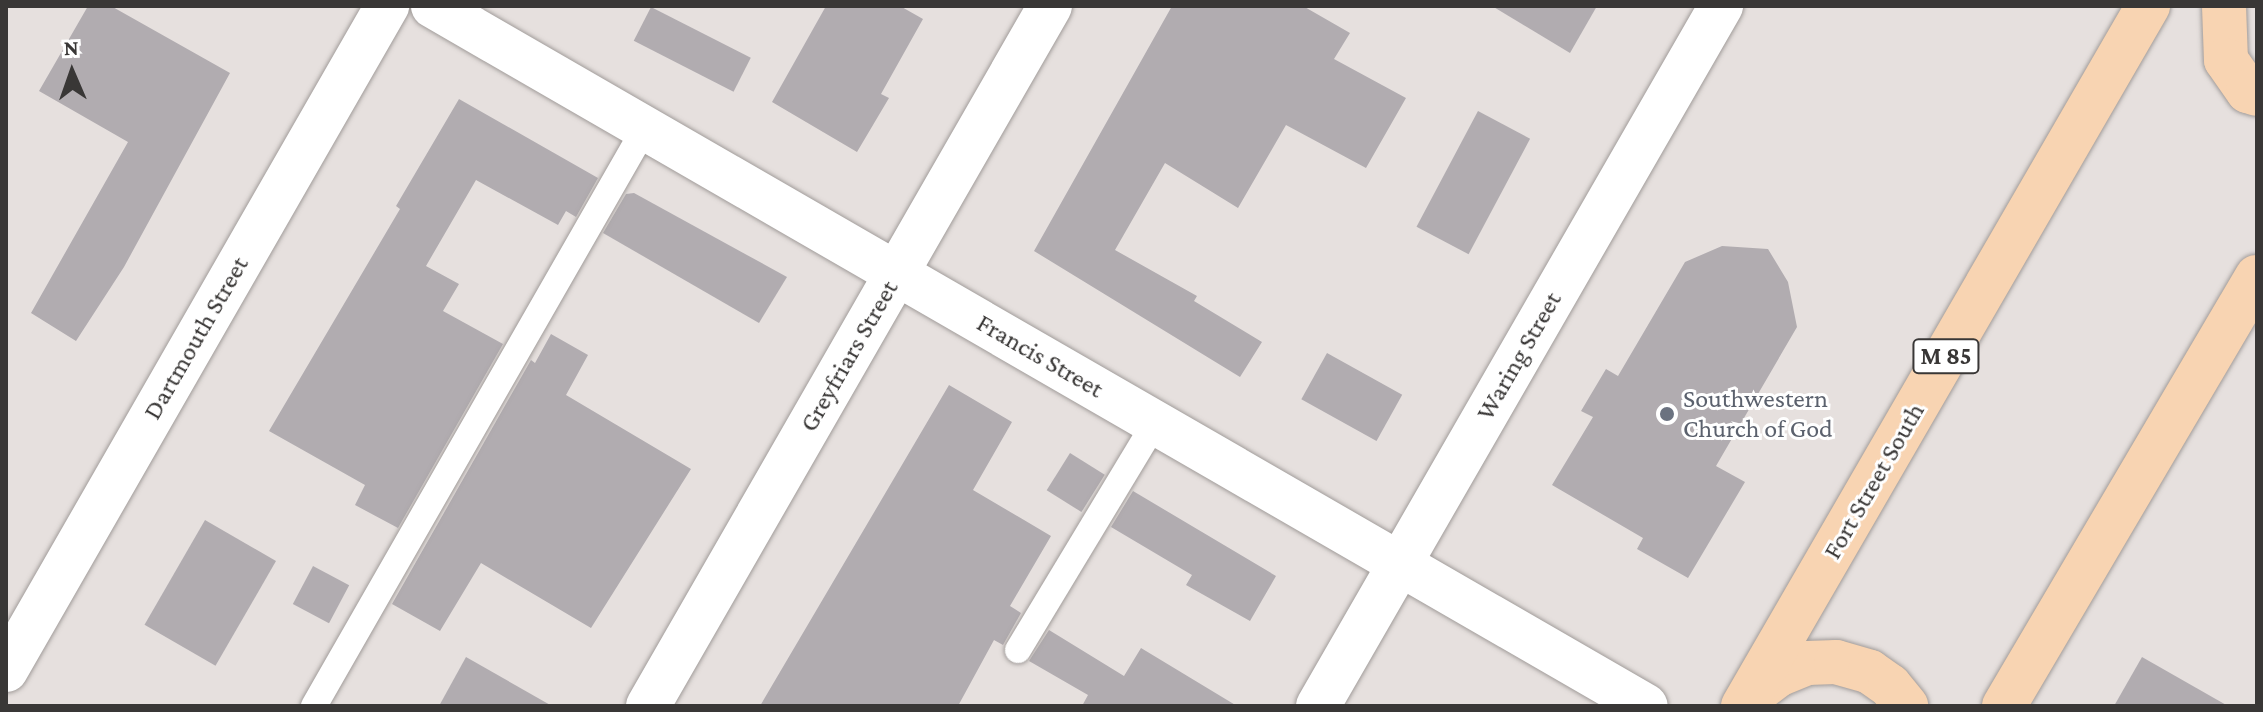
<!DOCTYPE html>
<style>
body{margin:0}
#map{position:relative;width:2263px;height:712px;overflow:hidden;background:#e6e0de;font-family:"Crimson Pro",serif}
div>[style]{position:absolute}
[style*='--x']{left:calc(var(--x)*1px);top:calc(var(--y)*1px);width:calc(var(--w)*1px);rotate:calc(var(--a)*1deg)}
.building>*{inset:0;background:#b1acb0;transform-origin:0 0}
.roads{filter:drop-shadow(0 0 2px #a19c9a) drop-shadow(0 0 2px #a19c9a)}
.lane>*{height:26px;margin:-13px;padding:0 13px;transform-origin:13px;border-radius:13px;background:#fff}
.street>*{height:44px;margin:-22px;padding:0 22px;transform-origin:22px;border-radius:22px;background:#fff}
.primary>*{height:44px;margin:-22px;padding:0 22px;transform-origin:22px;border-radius:22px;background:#f8d4b2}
.dots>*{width:22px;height:22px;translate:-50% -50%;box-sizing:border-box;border:4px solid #fff;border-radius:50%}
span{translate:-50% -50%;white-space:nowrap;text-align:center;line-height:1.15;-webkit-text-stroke:6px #fff;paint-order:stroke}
.shield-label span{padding:2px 6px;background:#fff;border:2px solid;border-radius:6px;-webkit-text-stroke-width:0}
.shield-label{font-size:24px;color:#393736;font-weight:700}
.street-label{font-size:26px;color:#393736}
.worship-label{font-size:26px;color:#5b616d}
.left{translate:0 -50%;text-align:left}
.frame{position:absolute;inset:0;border:8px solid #393736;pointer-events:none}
.north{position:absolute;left:32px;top:32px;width:80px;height:80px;-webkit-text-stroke:6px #fff;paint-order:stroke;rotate:358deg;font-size:22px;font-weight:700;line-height:32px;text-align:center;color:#393736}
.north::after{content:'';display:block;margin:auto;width:28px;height:36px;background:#393736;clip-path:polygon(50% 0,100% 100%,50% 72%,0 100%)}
</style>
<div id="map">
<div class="building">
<i style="clip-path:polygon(88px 6px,111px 6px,230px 73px,124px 267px,76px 341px,31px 313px,128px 142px,39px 91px)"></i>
<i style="clip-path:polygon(826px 6px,900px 6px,923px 19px,881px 94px,889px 98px,857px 152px,772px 102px)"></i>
<i style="clip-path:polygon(1172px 6px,1303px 6px,1350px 33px,1334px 59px,1406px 98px,1366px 168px,1286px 125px,1238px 208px,1165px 163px,1115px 250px,1197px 296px,1194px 301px,1262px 342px,1240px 377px,1034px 251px)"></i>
<i style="clip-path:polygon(1492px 6px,1597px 6px,1570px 53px)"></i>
<i style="left:651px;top:7px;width:112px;height:38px;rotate:27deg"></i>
<i style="clip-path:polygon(459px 99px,598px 178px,576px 217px,566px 211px,558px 225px,476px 180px,426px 266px,459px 284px,443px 311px,503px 344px,398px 528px,355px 505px,365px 485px,269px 431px,400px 209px,396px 206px)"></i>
<i style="left:1478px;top:111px;width:59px;height:131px;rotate:28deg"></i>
<i style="clip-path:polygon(634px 193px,787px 277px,759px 323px,603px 233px,626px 194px)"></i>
<i style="clip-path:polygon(1722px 246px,1768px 249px,1788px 282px,1797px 327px,1716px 466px,1745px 482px,1688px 578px,1637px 549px,1643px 538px,1552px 485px,1593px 417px,1581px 411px,1606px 369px,1618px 376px,1685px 262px)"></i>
<i style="clip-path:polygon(551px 334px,588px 355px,566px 395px,691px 469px,591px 628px,481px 563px,440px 631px,392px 604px,531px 360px,535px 363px)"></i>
<i style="left:1327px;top:353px;width:86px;height:53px;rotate:29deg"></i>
<i style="clip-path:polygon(949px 385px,1012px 422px,973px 490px,1051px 536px,1010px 606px,1021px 613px,1003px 645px,994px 640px,958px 706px,760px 706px)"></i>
<i style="left:1070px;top:453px;width:41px;height:44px;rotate:32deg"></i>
<i style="clip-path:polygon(1133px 491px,1276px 576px,1250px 621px,1186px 585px,1192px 575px,1111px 527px)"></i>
<i style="left:205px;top:520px;width:82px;height:121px;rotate:30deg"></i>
<i style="left:313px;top:566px;width:41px;height:43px;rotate:28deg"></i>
<i style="clip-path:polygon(1049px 630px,1124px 676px,1141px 648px,1237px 706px,1082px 706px,1088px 695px,1029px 661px)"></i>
<i style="clip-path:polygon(466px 657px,552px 706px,439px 706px)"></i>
<i style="clip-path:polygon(2142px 657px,2228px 706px,2114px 706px)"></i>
</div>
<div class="roads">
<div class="lane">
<i style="--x:1018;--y:650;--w:265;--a:-58.9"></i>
<i style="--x:314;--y:706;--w:666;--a:-60.2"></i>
</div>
<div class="street">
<i style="--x:433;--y:6;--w:1400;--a:29.99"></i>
<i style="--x:6;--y:670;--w:766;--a:-60.15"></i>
<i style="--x:648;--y:706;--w:807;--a:-60.13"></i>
<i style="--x:1318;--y:706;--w:808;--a:-60.07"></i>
</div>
<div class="primary">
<i style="--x:2224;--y:6;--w:54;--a:87.9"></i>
<i style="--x:2226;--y:60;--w:38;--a:55"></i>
<i style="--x:2248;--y:91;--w:9;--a:18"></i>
<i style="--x:1753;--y:694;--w:34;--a:-37"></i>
<i style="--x:1780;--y:674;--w:29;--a:-22"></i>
<i style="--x:1807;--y:663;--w:29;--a:-2"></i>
<i style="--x:1836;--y:662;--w:35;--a:16"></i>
<i style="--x:1870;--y:672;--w:24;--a:35"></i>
<i style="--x:1890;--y:686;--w:26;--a:51"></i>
<i style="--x:1743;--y:706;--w:809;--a:-59.95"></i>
<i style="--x:2004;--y:706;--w:498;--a:-59.5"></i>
</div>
</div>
<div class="dots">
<i style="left:1667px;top:414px;background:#6b7280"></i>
</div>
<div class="shield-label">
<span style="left:1946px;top:356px">M 85</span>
</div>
<div class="street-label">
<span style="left:196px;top:338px;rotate:-60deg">Dartmouth Street</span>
<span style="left:849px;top:356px;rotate:-60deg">Greyfriars Street</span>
<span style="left:1040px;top:356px;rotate:30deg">Francis Street</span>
<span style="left:1519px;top:356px;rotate:-60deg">Waring Street</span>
<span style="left:1874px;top:481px;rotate:-60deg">Fort Street South</span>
</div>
<div class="worship-label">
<span class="left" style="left:1683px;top:414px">Southwestern<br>Church of God</span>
</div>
<div class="frame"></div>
<div class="north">N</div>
</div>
